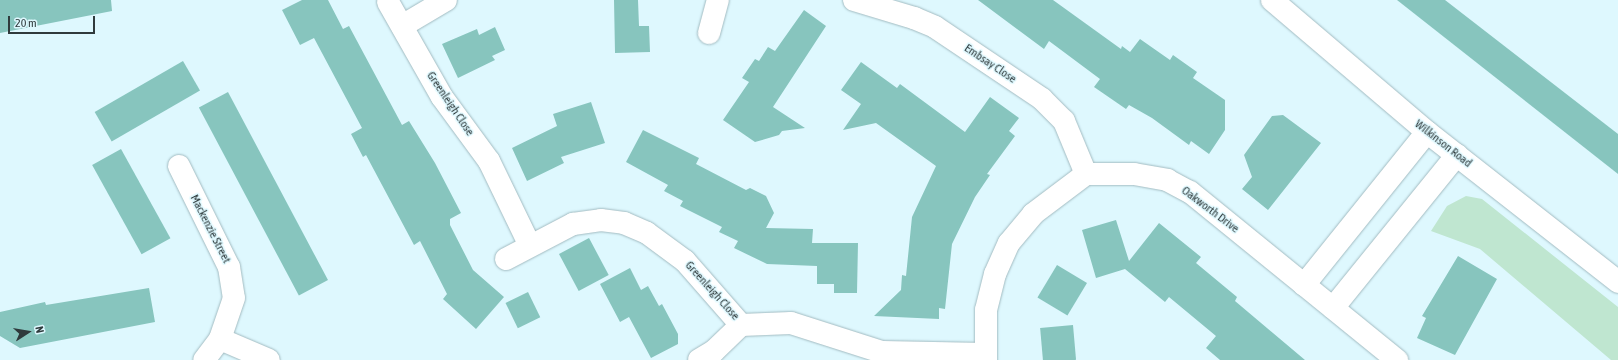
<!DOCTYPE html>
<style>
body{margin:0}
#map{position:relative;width:1618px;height:360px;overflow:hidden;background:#def8fe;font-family:"Asap Condensed",sans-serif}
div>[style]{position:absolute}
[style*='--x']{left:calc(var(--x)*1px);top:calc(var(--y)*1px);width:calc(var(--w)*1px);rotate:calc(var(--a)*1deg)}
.green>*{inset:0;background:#bfe6d0}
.building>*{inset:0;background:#87c5be;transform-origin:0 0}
.roads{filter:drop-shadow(0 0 1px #a2bbc1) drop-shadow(0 0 1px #a2bbc1)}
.minor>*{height:22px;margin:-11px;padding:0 11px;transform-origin:11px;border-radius:11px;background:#fff}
span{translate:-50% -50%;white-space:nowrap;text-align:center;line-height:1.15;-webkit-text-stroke:3px #def8fe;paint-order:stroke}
.street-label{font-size:12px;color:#2f3a3c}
.north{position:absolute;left:8px;top:312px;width:40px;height:40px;-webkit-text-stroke:3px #def8fe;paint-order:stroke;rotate:78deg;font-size:11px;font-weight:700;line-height:16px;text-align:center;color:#2f3a3c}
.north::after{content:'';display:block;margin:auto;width:14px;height:18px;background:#2f3a3c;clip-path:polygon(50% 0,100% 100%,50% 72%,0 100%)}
.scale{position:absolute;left:8px;top:16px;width:87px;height:18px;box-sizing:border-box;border:2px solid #2f3a3c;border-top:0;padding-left:5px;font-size:12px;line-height:14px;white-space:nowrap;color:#2f3a3c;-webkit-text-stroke:3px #def8fe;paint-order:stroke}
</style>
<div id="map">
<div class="green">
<i style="clip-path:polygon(1466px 196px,1482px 199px,1618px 307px,1618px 360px,1611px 360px,1480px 249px,1431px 231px,1447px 206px)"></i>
</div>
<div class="building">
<i style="clip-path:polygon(0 0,111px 0,112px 11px,0 33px)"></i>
<i style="clip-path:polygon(302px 0,328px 0,343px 29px,349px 26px,402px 125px,409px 121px,435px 163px,461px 213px,450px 219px,450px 225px,473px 270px,504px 297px,476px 329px,443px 299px,447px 294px,420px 241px,414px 245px,366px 155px,363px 157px,351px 134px,362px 128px,314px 38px,300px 45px,282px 10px)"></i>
<i style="clip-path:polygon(614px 0,638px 0,639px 26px,649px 26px,650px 52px,615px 53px)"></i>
<i style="clip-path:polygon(978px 0,1053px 0,1121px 49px,1122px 46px,1130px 52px,1140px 39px,1170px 60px,1173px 55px,1197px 72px,1193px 78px,1225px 100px,1225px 130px,1209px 154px,1191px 141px,1189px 145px,1152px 118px,1129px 105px,1126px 109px,1094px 87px,1100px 79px,1049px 41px,1044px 49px)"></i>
<i style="clip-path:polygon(1397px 0,1445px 0,1618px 134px,1618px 174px)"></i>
<i style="clip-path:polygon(804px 10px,826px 26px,773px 107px,805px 128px,782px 131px,779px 135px,755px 142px,723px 120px,749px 82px,742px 78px,755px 59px,759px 61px,768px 47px,775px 51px)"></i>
<i style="clip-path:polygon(495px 27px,505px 50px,492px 56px,495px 60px,458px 78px,442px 44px,477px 29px,479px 35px)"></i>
<i style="left:183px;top:61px;width:34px;height:102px;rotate:60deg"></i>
<i style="clip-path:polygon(861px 62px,897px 88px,900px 84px,965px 132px,990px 97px,1019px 118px,1009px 131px,1015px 136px,987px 174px,990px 175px,975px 197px,952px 244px,945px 309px,939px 308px,939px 319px,874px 316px,901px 290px,902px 275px,906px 276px,912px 217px,936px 166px,876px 123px,843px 130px,861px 104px,841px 90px)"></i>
<i style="left:228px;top:92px;width:213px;height:33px;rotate:62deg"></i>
<i style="clip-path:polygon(591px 102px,605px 143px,561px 157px,564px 163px,527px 181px,512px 148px,557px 126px,553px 114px)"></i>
<i style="clip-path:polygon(1283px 115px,1321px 143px,1268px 210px,1242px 189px,1252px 177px,1244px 155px,1272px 116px)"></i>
<i style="clip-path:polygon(643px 130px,699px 158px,696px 164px,746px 190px,750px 188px,766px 196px,774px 213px,766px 228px,813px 229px,812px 243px,858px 243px,857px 293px,834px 293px,834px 284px,817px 284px,817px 266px,767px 264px,734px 248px,738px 241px,719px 232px,722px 227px,680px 206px,683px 201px,664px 191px,668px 185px,626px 162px)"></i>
<i style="left:121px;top:149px;width:102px;height:33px;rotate:61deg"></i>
<i style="clip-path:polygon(1116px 220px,1129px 261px,1159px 223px,1201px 257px,1196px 263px,1237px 297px,1235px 301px,1305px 360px,1220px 360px,1206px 348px,1216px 336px,1169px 297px,1165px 302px,1125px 269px,1096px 278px,1082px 230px)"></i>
<i style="left:589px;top:238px;width:42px;height:34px;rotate:62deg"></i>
<i style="clip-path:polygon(1458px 256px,1497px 279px,1455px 355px,1417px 338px,1426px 318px,1422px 316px)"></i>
<i style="left:1057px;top:265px;width:35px;height:38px;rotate:31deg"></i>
<i style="clip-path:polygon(630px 268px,641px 290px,648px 286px,659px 306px,662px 304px,678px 334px,678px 344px,651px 358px,629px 317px,620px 322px,600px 284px)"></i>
<i style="clip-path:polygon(149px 288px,155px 322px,20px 348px,0 336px,0 312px,45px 302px,46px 305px)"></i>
<i style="left:528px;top:292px;width:28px;height:25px;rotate:64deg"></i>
<i style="left:1073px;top:325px;width:35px;height:33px;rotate:85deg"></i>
</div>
<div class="roads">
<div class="minor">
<i style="--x:854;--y:0;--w:63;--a:16.7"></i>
<i style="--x:914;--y:18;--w:23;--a:23"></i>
<i style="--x:935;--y:27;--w:129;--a:33.9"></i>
<i style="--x:1042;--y:99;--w:31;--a:45"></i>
<i style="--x:1064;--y:121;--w:57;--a:67.5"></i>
<i style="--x:1272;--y:0;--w:204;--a:40.4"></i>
<i style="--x:1427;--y:132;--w:243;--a:38.1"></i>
<i style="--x:388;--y:2;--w:109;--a:60.4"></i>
<i style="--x:442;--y:97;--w:79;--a:53.7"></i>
<i style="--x:489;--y:161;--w:94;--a:64.2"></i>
<i style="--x:402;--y:26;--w:51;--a:-30.6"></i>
<i style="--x:709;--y:33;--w:34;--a:-75"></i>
<i style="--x:179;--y:166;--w:113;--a:63.7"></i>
<i style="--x:229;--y:267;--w:31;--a:81"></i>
<i style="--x:234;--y:298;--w:43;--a:108.9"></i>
<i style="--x:220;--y:339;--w:26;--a:127"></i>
<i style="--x:506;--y:259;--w:76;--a:-27.6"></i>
<i style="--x:573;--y:224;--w:28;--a:-8"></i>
<i style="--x:601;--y:220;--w:23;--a:7"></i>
<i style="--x:624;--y:223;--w:25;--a:23"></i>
<i style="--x:647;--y:233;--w:47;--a:36.4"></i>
<i style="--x:685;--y:261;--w:85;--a:48.8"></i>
<i style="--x:1304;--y:285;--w:196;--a:-51.2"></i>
<i style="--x:1333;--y:308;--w:197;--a:-51"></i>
<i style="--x:220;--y:339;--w:53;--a:23.2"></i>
<i style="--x:699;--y:360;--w:17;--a:-31"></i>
<i style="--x:714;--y:351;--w:37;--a:-44"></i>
<i style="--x:741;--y:325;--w:50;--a:-2.3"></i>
<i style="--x:791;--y:323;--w:96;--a:17.7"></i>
<i style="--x:882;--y:352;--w:103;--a:1.1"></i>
<i style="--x:986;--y:360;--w:50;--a:-90"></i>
<i style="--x:986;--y:310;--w:37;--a:-76"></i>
<i style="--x:995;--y:274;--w:34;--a:-66"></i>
<i style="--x:1009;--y:243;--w:38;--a:-50"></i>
<i style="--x:1033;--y:214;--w:66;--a:-37"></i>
<i style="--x:1086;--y:174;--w:48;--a:0"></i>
<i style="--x:1134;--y:174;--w:34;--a:10"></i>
<i style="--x:1167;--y:180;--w:26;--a:28"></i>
<i style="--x:1190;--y:192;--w:267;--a:39.1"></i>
</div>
</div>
<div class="street-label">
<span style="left:990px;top:64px;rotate:34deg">Embsay Close</span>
<span style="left:450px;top:104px;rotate:56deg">Greenleigh Close</span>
<span style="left:1443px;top:144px;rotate:38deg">Wilkinson Road</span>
<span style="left:1210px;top:210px;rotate:37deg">Oakworth Drive</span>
<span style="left:210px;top:229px;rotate:63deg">Mackenzie Street</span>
<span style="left:712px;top:291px;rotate:48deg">Greenleigh Close</span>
</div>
<div class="north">N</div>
<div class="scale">20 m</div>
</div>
